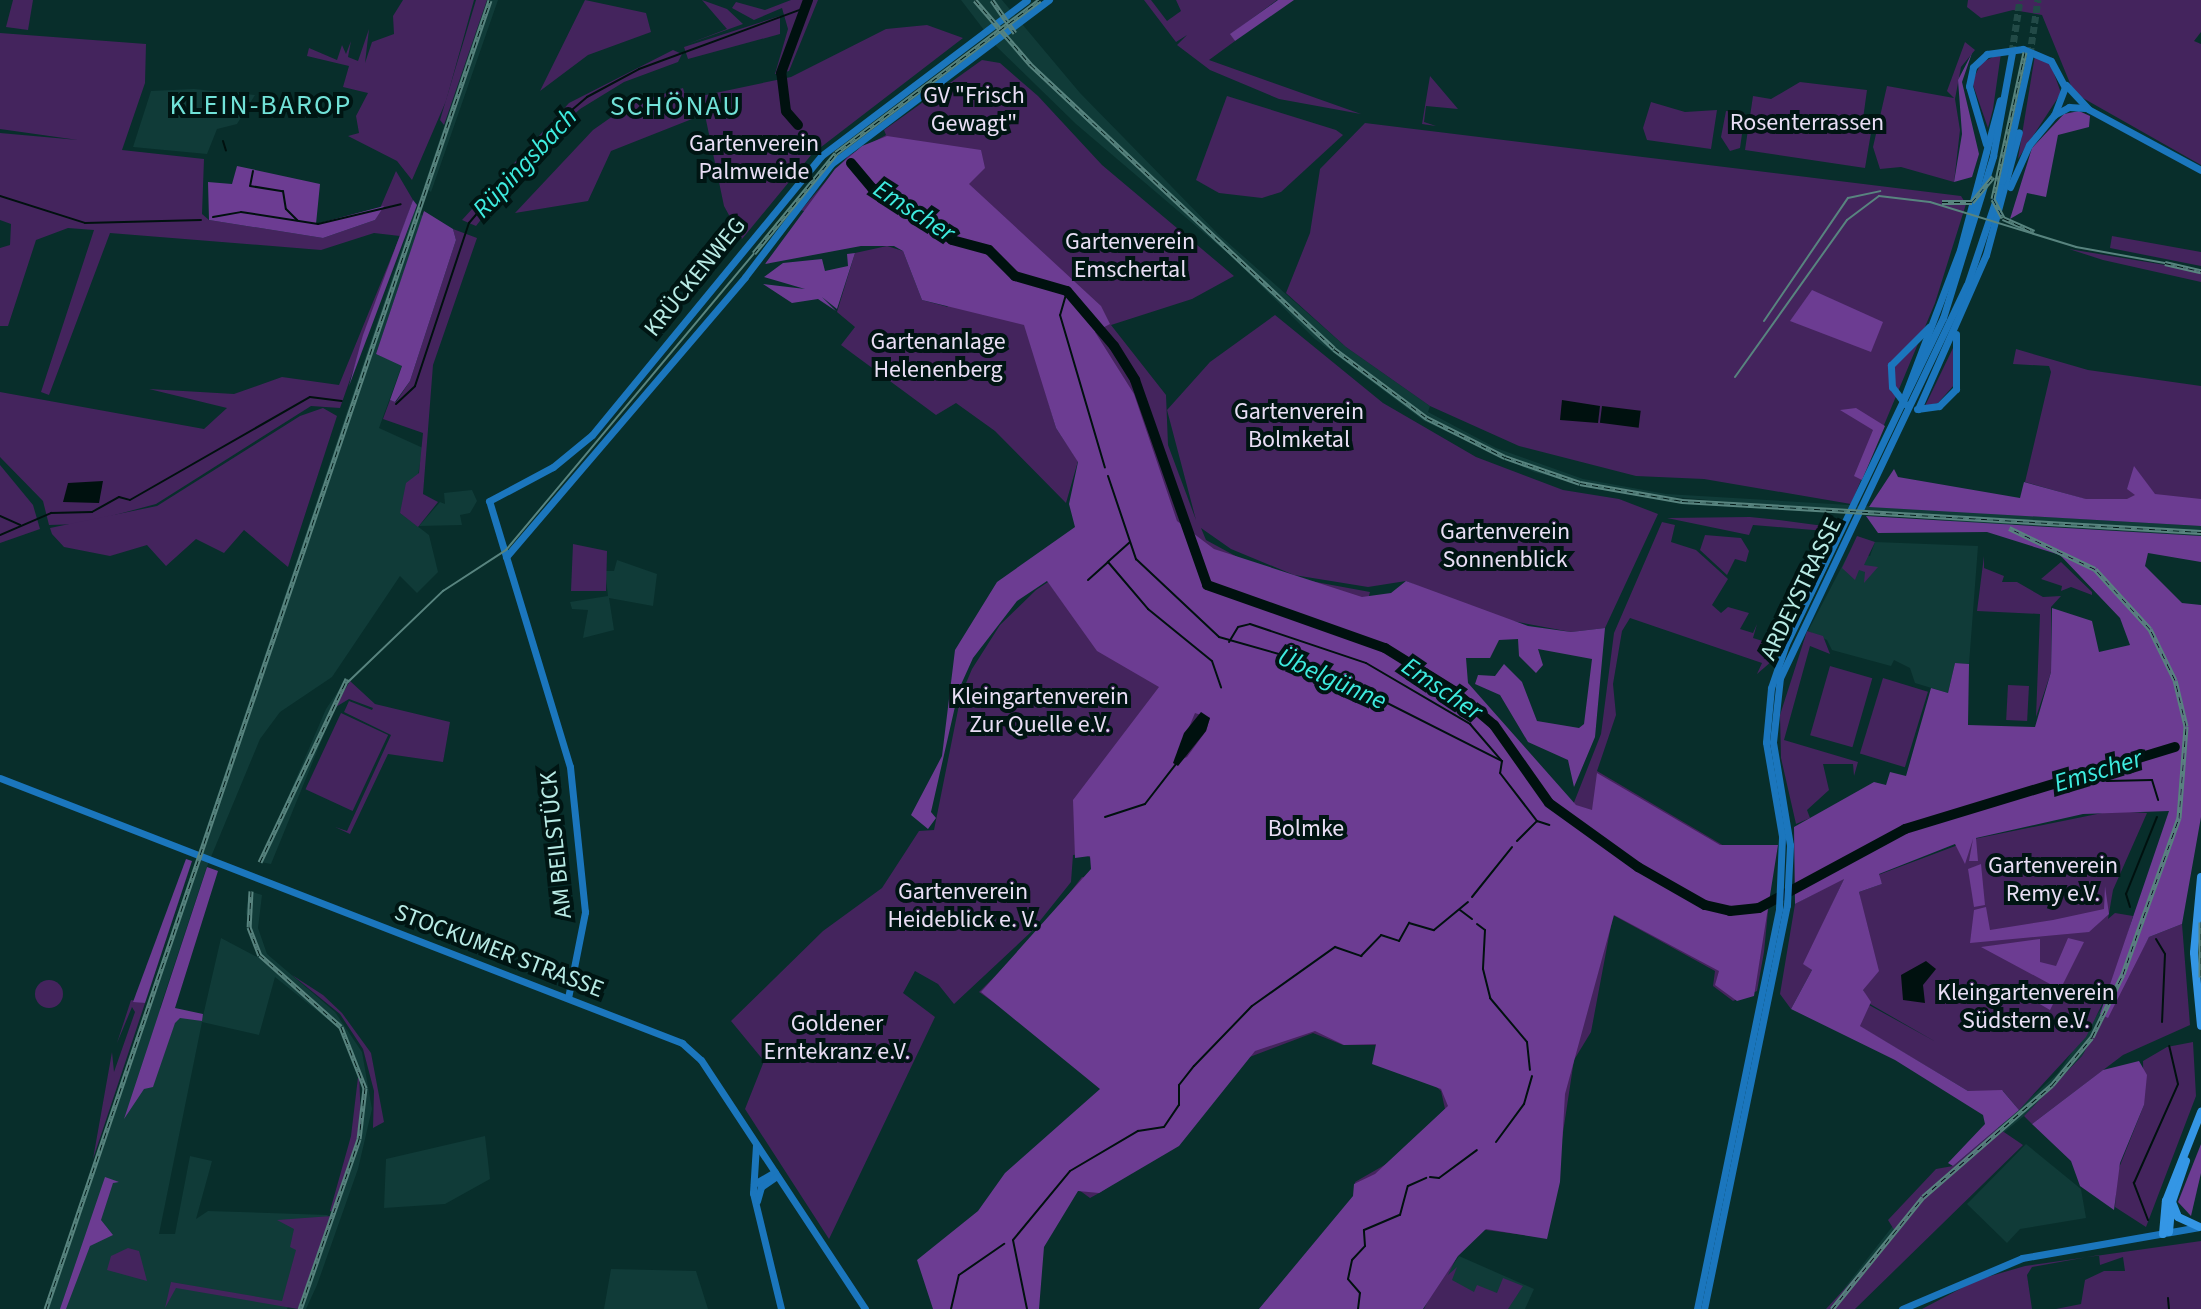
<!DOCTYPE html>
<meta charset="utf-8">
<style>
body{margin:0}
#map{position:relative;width:2201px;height:1309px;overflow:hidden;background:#082e2b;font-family:"Source Sans 3",sans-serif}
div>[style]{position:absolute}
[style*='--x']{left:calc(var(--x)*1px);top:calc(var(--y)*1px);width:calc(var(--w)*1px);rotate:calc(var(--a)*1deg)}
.built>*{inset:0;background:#103b38}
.green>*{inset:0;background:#44245d;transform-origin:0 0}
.round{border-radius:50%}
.forest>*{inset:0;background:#6c3c92}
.water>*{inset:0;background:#00110f;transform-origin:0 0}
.stream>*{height:2px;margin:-1px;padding:0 1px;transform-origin:1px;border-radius:1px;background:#00110f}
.river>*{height:10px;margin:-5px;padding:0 5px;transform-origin:5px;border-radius:5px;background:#00110f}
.secondary-tunnel>*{height:7px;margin-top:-3.5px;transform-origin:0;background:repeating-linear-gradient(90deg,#224a47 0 7px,transparent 0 10.5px)}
.secondary>*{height:7px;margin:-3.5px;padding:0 3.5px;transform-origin:3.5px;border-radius:3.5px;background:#1b76bd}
.trunk>*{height:8px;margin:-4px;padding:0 4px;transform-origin:4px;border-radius:4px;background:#3496e5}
.tram>*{height:2px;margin:-1px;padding:0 1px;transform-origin:1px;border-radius:1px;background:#58847f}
.rail>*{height:5px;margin-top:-2.5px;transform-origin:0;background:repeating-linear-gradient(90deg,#001513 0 6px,#58847f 0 12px);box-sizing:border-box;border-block:2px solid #58847f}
span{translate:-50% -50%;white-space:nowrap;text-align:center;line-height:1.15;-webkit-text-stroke:8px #001513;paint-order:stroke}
.park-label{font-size:24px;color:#e9def5}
.street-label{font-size:24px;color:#b8ebe5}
.water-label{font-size:26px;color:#3eece0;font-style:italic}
.quarter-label{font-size:28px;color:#71e2d8;letter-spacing:2px}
</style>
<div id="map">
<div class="built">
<i style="clip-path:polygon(487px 0,498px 0,431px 192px,424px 186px)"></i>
<i style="clip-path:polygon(961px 0,1002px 0,1080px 93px,1218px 234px,1346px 347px,1430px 406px,1428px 412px,1496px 448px,1583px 479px,1666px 494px,2201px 526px,2201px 536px,2012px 524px,2094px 565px,2124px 590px,2165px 646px,2190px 713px,2188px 805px,2124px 982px,2082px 1056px,2024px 1116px,1931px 1192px,1835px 1309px,1828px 1309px,1899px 1218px,2058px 1073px,2115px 988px,2166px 852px,2185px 762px,2173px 681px,2139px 617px,2073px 558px,2016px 533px,1944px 520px,1614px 492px,1534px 472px,1424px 421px,1315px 339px,1231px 256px,1076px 124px,997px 47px)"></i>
<i style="clip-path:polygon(194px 89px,255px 95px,237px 124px,217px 129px,207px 154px,133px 147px,151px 91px)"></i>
<i style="clip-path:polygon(415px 210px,423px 216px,376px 354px,402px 365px,379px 428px,423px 448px,417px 480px,400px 513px,429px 535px,438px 572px,417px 593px,400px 576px,332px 677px,280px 712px,260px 739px,206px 869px,160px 1008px,203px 1016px,221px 938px,259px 958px,246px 913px,249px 891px,262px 895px,258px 928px,267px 954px,335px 1012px,362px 1052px,372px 1109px,358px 1169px,317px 1285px,306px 1309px,298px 1309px,350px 1162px,363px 1101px,360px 1072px,341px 1030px,275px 977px,259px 1035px,202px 1022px,159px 1234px,175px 1234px,190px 1156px,212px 1161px,196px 1219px,208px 1211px,328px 1215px,287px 1309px,44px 1309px)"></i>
<i style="clip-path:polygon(472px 490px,477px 501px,470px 513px,460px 515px,462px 525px,419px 526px,440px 502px,445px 504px,444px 493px)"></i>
<i style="clip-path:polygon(1875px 542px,1978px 546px,1969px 664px,1955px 663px,1948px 693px,1915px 683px,1910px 668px,1894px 660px,1891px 666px,1832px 650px,1827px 640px,1808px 631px,1849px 553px,1870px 556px)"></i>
<i style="clip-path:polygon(617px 560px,657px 574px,653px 606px,609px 598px,614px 630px,583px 638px,588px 610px,572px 609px,570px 602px,608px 596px,605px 571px,614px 571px)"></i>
<i style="clip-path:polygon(347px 678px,271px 864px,260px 862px,326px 709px)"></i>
<i style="clip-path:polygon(485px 1136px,490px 1179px,445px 1204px,384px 1208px,386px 1159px)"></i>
<i style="clip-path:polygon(2026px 1144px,2081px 1189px,2086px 1218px,2020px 1229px,2007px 1243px,1967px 1204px)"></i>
<i style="clip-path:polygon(1459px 1256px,1534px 1289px,1525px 1309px,1424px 1309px)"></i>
<i style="clip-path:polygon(611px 1269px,696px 1271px,708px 1309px,604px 1309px)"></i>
</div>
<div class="green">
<i style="clip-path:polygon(13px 0,33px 0,28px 30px,6px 27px)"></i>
<i style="clip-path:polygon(403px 0,474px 0,446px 101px,412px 180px,397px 161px,348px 136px,359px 133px,356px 116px,368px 93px,343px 87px,349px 66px,307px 56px,309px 48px,337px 60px,342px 45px,346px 54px,351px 41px,348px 57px,358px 61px,369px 29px,365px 63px,372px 42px,394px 34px,393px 16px)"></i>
<i style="clip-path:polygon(476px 0,487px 0,444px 125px,440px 120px)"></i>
<i style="clip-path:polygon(585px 0,646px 13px,651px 32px,588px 55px,540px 91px)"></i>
<i style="clip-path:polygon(702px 0,727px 9px,743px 24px,685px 45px,727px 29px)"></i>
<i style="clip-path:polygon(791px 0,818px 0,789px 71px,775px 74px,788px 29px,782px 8px,754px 20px,732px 8px,736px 2px,765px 10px)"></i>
<i style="clip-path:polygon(1144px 0,1151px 0,1167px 21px,1181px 11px,1176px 0,1277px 0,1231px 34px,1235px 41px,1209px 60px,1361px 114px,1279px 99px,1210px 70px,1177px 45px,1187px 35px,1176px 42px)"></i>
<i style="clip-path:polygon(1968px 0,2201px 0,2201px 32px,2194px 41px,2201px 44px,2201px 165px,2074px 93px,2042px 15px,2013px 10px,1981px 18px,1967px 7px)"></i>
<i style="clip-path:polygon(780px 16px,780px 34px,688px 59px,684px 47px)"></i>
<i style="clip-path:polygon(927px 25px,963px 38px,812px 154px,742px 239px,724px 206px,701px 96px,791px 77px,886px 29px)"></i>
<i style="clip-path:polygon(0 33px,146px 44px,145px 83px,122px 150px,204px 159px,202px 214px,209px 220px,323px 238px,375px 220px,396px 171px,413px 200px,340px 408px,311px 406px,156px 504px,81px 524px,49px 525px,43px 501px,0 457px,0 392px,204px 429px,227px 408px,149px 389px,234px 394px,282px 377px,339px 385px,400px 236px,374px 233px,321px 250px,110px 233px,49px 395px,41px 392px,94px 230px,68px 228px,36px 240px,8px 326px,0 326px,0 248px,10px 245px,11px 224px,0 220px,0 133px,78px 140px,0 129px)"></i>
<i style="clip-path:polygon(1965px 42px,1975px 50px,1961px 67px,1955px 99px,1960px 130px,1954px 182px,1901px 167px,1880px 169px,1873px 147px,1887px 86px,1954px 98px,1947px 91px)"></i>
<i style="clip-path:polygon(673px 50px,682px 54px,678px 62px,624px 82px,580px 109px,534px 151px,476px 226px,462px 220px,569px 103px)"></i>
<i style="clip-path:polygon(2001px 53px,1993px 109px,1988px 128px,1972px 82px,1981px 63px)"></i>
<i style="clip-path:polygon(2035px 55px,2051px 65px,2061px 93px,2018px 159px)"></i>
<i style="clip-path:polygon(982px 60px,1000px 63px,1038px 96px,1102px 165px,1234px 276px,1192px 299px,1111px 325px,1166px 395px,1168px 445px,1196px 520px,1167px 410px,1210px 362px,1275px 315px,1383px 403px,1476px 457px,1563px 490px,1619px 499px,1658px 514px,1605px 628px,1571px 632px,1491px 617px,1406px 581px,1368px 587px,1294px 575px,1231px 549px,1201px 528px,1206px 540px,1241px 559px,1294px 578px,1370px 592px,1368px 599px,1573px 805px,1601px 734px,1614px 633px,1662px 522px,1675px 525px,1671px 542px,1696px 550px,1728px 579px,1712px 605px,1721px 613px,1728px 607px,1749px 613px,1740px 629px,1753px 633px,1757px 624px,1753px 638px,1766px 642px,1772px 623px,1787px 619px,1803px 580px,1810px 579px,1772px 661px,1757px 674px,1762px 663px,1630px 618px,1622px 631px,1613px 684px,1616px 715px,1597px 771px,1736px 853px,1774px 850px,1764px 952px,1757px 991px,1733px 1001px,1713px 986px,1715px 971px,1613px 915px,1591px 1032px,1574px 1060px,1547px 1238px,1471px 1228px,1448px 1275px,1457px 1267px,1452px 1280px,1474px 1292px,1477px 1285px,1497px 1293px,1503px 1278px,1523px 1286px,1508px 1309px,1424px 1309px,1431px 1294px,1259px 1309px,1358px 1195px,1355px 1182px,1395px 1159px,1445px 1109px,1441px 1091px,1390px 1045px,1343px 1045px,1313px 1033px,1247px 1058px,1190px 1131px,1101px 1192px,1090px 1198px,1079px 1190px,940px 1309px,1112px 1086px,979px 992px,1037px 935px,1082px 877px,1092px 879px,1095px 861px,1085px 854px,1073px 855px,1071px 882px,1031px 932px,954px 1004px,938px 984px,915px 971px,903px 993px,935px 1017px,829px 1239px,745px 1109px,764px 1061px,731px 1021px,823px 931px,882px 888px,919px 831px,934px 830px,961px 695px,972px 669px,1000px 625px,1036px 590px,1048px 582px,1064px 604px,1069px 599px,1086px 464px,1033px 349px,1056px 428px,1078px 461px,1066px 503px,995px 431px,956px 403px,936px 415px,841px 345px,855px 327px,837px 312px,855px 253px,887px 246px,903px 251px,922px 300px,948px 307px,910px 248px,801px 210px,848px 156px,886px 135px,884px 130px)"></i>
<i style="clip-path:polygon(1430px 76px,1458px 109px,1426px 106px,1424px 122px,1436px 126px,1422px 124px)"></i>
<i style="clip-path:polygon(1800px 82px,1867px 90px,1863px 119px,1873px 121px,1865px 168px,1745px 150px,1753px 96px,1771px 99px)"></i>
<i style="clip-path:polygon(683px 88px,692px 119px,611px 151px,588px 201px,515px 213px,593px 130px,630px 104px)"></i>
<i style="clip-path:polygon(1227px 96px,1336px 130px,1343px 135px,1281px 192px,1262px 198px,1219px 193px,1196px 180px)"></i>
<i style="clip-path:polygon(1651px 102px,1685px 112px,1717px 110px,1711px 149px,1647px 140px,1643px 128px)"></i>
<i style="clip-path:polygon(1726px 111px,1745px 113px,1740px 148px,1730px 151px,1721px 137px)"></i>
<i style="clip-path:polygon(1365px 123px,1961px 196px,1966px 204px,1935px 303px,1851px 504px,1704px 479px,1636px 476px,1519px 446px,1430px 406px,1346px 347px,1286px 293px,1310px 233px,1320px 169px)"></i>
<i style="clip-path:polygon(453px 229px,477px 238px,433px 365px,423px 494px,438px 502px,418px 527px,400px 513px,406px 483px,419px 473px,423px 433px,383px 419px,390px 400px,396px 402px,410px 381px,456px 240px)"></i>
<i style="clip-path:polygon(2112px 236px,2201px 252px,2201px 266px,2110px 248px)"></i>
<i style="clip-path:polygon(2069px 249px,2201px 271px,2201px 282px,2103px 260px)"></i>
<i style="clip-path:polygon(1953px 348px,1954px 385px,1938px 403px,1925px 406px)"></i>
<i style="clip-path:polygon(2016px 349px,2088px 370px,2201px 386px,2201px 505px,2085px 499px,2025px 482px,2051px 372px,2049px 366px,2013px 364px)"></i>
<i style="clip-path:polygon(323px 408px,337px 416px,288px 567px,244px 530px,224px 553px,196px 539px,166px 566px,147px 545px,110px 556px,64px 547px,52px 534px,50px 528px,157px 506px,300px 416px)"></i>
<i style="clip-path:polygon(0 465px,33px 505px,40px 529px,0 543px)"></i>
<i style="clip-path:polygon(1750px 517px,1779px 520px,1839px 528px,1811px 572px,1825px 531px,1753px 525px,1749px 535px,1667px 518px)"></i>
<i style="clip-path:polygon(1705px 535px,1741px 538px,1749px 551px,1746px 562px,1735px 559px,1727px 575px,1700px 550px)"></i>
<i style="clip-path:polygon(1857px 536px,1875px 542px,1864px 565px,1878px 567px,1864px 583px,1865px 572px,1859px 570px,1855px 580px,1842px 568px)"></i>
<i style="clip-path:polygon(573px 544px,607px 551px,606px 591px,571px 591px)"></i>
<i style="clip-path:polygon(1984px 556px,1984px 568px,2004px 576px,2002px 582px,2017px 582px,2043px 597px,2061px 596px,2051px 607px,2051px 672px,2036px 717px,2040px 614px,1977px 611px)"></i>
<i style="clip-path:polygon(2061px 562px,2092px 592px,2092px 595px,2071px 587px,2061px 591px,2062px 586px,2041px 579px)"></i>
<i style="clip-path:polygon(1807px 631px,1823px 636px,1830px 654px,1810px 646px,1784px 740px,1858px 762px,1854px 776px,1853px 764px,1823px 764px,1829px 790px,1807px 810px,1810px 818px,1796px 824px,1781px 758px,1780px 715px)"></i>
<i style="left:1830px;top:666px;width:44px;height:72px;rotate:16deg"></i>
<i style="left:1883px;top:678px;width:47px;height:79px;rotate:17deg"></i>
<i style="clip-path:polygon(350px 681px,375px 704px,450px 722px,443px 762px,388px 754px,350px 834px,335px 827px,347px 831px,391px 735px,344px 712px,349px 701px,372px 710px,373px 708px,349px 699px,334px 708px)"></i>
<i style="left:2008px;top:685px;width:21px;height:35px;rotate:3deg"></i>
<i style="left:341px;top:713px;width:52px;height:84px;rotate:25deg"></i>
<i style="clip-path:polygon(2112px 811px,2147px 813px,2113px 890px,2108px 919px,2115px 913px,2133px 916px,2114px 980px,2086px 1037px,2019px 1110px,2003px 1091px,1968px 1091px,1859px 1026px,1869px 1005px,1936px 1042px,1870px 1004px,1863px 990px,1866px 927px,1859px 892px,1882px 884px,1878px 875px,1974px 839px)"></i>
<i style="clip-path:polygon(1845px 877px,1804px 964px,1812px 970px,1791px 1009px,1780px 994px,1795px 904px)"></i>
<i style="clip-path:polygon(2182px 924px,2190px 1025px,2123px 1055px,2032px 1124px,2024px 1116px,2082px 1056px,2149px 937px)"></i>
<i style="clip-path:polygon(292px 975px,323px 995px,342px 1013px,371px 1053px,384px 1122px,373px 1128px,374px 1091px,363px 1049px,340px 1014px)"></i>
<i class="round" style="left:35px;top:980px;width:28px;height:28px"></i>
<i style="clip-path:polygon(131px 1000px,145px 1003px,93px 1159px,112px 1052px,114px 1072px,135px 1012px,132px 1007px,117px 1043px)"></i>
<i style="clip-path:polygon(2193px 1042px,2196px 1096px,2146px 1227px,2115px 1207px,2117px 1173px,2144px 1105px,2143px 1061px,2167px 1047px)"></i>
<i style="clip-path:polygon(359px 1069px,361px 1127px,334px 1212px,330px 1211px,351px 1136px)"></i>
<i style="clip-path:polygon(1998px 1128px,2023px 1145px,1855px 1309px,1826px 1309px,1896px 1233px,1888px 1220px,1936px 1169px,1953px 1166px)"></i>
<i style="clip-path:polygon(332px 1216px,298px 1309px,176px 1288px,165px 1308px,171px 1282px,282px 1301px,296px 1250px,290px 1247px,294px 1229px,277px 1220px)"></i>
<i style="clip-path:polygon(2201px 1241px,2201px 1309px,2056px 1309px,2081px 1304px,2085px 1280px,2104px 1271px,2125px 1271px,2123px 1257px,2100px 1265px,2099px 1255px,2032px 1267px,2027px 1275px,2032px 1309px,1922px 1309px,1977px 1280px,2025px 1266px)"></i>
<i style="clip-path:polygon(128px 1248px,139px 1251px,147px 1281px,107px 1270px,111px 1256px)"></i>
</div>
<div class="forest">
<i style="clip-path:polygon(1278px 0,1294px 0,1235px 41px,1230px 34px)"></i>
<i style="clip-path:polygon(1972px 53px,1962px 82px,1979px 154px,1972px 177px,1954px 182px,1962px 134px,1958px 80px)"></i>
<i style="clip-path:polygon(2079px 111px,2090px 116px,2089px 127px,2058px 135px,2046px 197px,2027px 193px,2022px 212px,2010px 219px,2032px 148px,2064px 114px)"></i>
<i style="clip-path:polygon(evenodd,887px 136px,981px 150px,985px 168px,969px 184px,1101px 306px,1110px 324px,1095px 332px,1134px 394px,1177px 521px,1214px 549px,1362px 597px,1391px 593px,1406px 581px,1528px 626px,1571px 632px,1605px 628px,1595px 737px,1574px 787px,1568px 760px,1528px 742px,1500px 695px,1475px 684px,1478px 675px,1495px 676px,1504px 664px,1522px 682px,1537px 721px,1579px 728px,1584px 724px,1592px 659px,1538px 649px,1543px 665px,1536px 673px,1519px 656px,1518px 639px,1499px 640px,1490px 658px,1466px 658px,1468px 683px,1576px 805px,1592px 810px,1597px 773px,1720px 845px,1778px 845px,1754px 996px,1737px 1001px,1715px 985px,1719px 971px,1614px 915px,1565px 1094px,1560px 1182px,1547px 1239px,1486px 1229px,1458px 1256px,1423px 1309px,1259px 1309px,1353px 1196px,1354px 1184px,1375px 1174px,1448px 1106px,1441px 1089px,1372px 1064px,1376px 1044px,1344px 1045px,1315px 1031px,1255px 1051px,1179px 1146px,1099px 1193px,1078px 1191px,1044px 1247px,1039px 1309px,933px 1309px,917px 1260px,978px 1211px,1005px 1173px,1100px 1089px,981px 992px,1091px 869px,1090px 856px,1075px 858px,1073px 800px,1159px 687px,1097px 651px,1047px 581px,1017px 601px,973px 658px,959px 689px,931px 812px,936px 818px,928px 829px,911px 815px,942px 756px,955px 650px,997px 582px,1075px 527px,1069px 504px,1078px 462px,1056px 428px,1024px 325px,922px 300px,903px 251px,894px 246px,861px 246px,765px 264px,835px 169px,862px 146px,887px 136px,1195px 713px,1210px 718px,1206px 731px,1187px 757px,1174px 763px,1195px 713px)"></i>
<i style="clip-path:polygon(237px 166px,320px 184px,316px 224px,384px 206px,375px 220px,323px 238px,209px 220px,208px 182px,232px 184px)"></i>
<i style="clip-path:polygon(413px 200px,417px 205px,349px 386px,363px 335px)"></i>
<i style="clip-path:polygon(424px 211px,453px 229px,456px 240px,410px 381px,395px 402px,390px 400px,402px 366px,376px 354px)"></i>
<i style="clip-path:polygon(855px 253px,837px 309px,822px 297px,836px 311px,818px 299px,792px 303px,763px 284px,805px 289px,764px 277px,783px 263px,822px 259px,825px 271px,848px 266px,847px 254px)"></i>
<i style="clip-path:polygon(1812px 290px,1883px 322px,1871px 352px,1790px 321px)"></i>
<i style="clip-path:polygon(1856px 408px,1885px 426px,1862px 480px,1854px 476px,1873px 430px,1840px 410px)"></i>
<i style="clip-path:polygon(2134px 466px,2155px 494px,2201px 499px,2201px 526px,1869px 507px,1894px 469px,1898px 477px,2020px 498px,2024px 482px,2086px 499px,2127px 499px,2135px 495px,2127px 489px)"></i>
<i style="clip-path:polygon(1866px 516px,2201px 536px,2201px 562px,2148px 553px,2145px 566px,2182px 603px,2201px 605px,2201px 817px,2182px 924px,2149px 937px,2108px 1018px,2100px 1014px,2169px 811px,2083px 814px,1976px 838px,1978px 861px,1969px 861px,1973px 839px,1965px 864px,1955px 844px,1879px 874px,1882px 884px,1859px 892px,1879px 971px,1863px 990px,1871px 1002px,1860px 1026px,1968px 1091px,2002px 1090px,2019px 1110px,1953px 1166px,1948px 1163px,1985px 1124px,1983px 1115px,1895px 1060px,1791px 1009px,1812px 970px,1803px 964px,1844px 879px,1795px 904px,1794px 827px,1874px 782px,1886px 785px,1890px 772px,1906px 776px,1931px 688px,1948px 693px,1955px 663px,1969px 664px,1968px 725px,2035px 727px,2051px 672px,2052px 608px,2092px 621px,2099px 652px,2130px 645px,2120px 618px,2060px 555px,1987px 532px,1878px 533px)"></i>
<i style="clip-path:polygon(186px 859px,192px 861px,145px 1003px,133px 1002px)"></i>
<i style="clip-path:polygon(1981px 864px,1985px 905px,1974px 907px,1968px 869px)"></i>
<i style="clip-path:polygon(207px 867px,218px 871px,175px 1008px,203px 1014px,202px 1021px,180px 1018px,175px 1023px,153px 1087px,144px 1089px,124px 1119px)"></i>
<i style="clip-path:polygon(2105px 886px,2109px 914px,2089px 932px,1970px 943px,1974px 910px,1986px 907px,1990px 930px,2053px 920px,2104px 909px)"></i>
<i style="clip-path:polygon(2068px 938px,2084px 942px,2050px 1010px,2038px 1003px,2050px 984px,1981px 947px,2040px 939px,2040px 962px,2056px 966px)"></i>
<i style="clip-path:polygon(2139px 1061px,2147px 1075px,2144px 1105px,2120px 1163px,2114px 1210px,2080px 1186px,2071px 1161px,2032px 1124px,2103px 1070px)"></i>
<i style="clip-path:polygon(2201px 1144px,2201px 1173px,2191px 1216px,2178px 1202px)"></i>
<i style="clip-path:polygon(105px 1177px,119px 1182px,113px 1183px,101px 1220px,113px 1235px,90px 1246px,66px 1309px,60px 1309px)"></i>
</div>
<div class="water">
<i style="clip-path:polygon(1562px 400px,1600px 406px,1598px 423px,1560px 420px)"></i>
<i style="left:1602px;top:406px;width:39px;height:17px;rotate:7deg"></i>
<i style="clip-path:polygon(103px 481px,99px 503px,63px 502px,68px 483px)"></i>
<i style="clip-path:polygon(1201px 712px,1210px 718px,1206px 731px,1178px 766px,1173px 763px,1184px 733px)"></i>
<i style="clip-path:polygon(1926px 961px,1936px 969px,1923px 985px,1925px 1003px,1903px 1000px,1901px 975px)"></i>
</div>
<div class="stream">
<i style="--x:223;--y:141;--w:10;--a:73"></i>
<i style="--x:253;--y:171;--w:15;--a:101"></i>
<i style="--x:250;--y:186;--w:33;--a:9"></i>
<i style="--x:283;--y:191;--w:18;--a:81"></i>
<i style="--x:286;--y:209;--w:16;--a:45"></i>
<i style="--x:0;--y:196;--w:89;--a:17.6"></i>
<i style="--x:85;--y:223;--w:116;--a:-1.5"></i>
<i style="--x:213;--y:217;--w:28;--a:-10"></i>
<i style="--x:241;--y:212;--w:78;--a:8.9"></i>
<i style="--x:318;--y:224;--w:85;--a:-13.5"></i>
<i style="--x:1067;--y:291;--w:25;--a:106"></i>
<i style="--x:1060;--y:315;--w:159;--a:73.6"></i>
<i style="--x:396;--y:404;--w:26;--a:-43"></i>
<i style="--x:415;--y:386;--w:172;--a:-71.7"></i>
<i style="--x:469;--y:223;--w:119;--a:-49.8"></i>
<i style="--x:546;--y:132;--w:54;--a:-40.5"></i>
<i style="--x:587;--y:97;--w:59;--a:-28.3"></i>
<i style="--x:639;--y:69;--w:177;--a:-20.2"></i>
<i style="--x:1108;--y:476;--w:88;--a:71.4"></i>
<i style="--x:1136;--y:559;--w:114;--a:43.2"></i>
<i style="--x:1219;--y:637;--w:88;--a:15.8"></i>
<i style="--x:1304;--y:661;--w:222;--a:26.8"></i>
<i style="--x:1502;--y:761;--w:12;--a:99"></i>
<i style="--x:1500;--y:773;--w:61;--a:52.4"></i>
<i style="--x:1537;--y:821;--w:13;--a:18"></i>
<i style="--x:0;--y:516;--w:22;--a:24"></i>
<i style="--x:0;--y:535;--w:56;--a:-23.3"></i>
<i style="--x:51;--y:513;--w:41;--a:-1.4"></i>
<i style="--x:92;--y:512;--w:31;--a:-29"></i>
<i style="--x:119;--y:497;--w:11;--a:15"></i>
<i style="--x:130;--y:500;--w:207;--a:-29.8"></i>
<i style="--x:310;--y:397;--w:32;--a:7"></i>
<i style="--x:1130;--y:542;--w:30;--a:138"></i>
<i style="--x:1108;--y:562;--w:62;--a:49.6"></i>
<i style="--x:1148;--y:609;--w:82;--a:39.1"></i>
<i style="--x:1212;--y:661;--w:28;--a:71"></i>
<i style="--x:1088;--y:580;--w:27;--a:-42"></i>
<i style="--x:1229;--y:642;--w:17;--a:-59"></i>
<i style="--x:1238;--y:627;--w:12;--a:-14"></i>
<i style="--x:1250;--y:624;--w:122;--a:18.6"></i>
<i style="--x:1366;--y:663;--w:121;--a:30.4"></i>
<i style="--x:1470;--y:724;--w:48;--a:49.3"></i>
<i style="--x:2091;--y:772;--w:18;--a:29"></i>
<i style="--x:2107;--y:781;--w:45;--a:-1.3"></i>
<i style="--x:2152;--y:780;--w:21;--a:73"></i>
<i style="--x:1105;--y:817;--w:42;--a:-18"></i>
<i style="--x:1145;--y:804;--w:51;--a:-52.2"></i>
<i style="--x:1517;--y:841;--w:27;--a:-45"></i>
<i style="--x:1472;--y:897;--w:64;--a:-51.3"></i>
<i style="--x:2130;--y:907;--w:14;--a:-107"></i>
<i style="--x:2126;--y:894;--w:83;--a:-68.1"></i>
<i style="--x:1460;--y:910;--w:15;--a:37"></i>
<i style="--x:1477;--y:924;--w:10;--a:37"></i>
<i style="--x:1485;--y:930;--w:39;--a:93"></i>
<i style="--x:1483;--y:969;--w:30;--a:76"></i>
<i style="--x:1490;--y:998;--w:57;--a:49.9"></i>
<i style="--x:1527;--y:1042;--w:28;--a:84"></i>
<i style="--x:2156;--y:939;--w:17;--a:59"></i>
<i style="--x:2165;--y:954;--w:68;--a:92.5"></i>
<i style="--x:1496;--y:1142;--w:47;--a:-53.6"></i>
<i style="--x:1524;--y:1104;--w:29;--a:-74"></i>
<i style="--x:1430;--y:1177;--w:9;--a:6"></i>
<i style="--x:1439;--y:1178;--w:47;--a:-36.4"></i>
<i style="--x:2148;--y:1220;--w:40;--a:-111"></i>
<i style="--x:2134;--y:1183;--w:108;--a:-66"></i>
<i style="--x:2178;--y:1084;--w:39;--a:-103"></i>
<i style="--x:2168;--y:1298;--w:11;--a:85"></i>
<i style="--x:951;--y:1309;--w:35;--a:-77"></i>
<i style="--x:959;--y:1275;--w:55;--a:-34.6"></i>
<i style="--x:1027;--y:1309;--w:70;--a:-101.5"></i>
<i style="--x:1013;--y:1240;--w:89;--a:-50.4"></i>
<i style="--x:1070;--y:1171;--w:79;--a:-30.5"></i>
<i style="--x:1138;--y:1131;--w:26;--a:-9"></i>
<i style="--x:1164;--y:1127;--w:27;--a:-56"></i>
<i style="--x:1179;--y:1105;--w:20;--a:-90"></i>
<i style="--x:1179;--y:1085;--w:24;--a:-52"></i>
<i style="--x:1194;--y:1066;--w:83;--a:-46"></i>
<i style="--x:1252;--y:1006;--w:102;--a:-35.4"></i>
<i style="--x:1335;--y:947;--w:28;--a:19"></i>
<i style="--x:1361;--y:956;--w:29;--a:-46"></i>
<i style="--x:1381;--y:935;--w:19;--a:18"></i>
<i style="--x:1399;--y:941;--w:21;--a:-61"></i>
<i style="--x:1409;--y:923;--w:26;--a:16"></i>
<i style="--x:1434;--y:930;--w:44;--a:-39.5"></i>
<i style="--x:1358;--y:1309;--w:16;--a:-83"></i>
<i style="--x:1360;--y:1293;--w:18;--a:-131"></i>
<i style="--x:1348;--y:1279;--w:19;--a:-78"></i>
<i style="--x:1352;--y:1260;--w:19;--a:-47"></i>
<i style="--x:1365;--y:1246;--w:16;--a:-94"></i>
<i style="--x:1364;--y:1230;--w:39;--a:-23"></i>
<i style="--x:1400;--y:1215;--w:30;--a:-75"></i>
<i style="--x:1408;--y:1186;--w:20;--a:-24"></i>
</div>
<div class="river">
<i style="--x:798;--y:125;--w:18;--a:-131"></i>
<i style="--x:786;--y:111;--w:38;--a:-97"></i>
<i style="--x:781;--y:73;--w:78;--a:-69.7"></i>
<i style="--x:851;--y:163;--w:33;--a:50"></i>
<i style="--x:872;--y:188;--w:51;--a:27.1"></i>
<i style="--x:917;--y:211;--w:45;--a:39.6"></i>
<i style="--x:952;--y:240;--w:38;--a:15"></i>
<i style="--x:989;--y:250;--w:37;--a:45"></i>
<i style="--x:1015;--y:276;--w:54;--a:16.1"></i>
<i style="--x:1067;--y:291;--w:72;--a:49.5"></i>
<i style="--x:1114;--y:346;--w:40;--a:58"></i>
<i style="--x:1135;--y:380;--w:217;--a:70.6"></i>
<i style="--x:1207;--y:585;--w:189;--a:19.5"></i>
<i style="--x:1385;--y:648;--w:81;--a:31.9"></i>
<i style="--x:1454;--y:691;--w:52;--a:40.4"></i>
<i style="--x:1494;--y:725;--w:95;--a:54.8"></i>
<i style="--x:1549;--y:803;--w:110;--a:35.7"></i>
<i style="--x:1638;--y:867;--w:77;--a:29.6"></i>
<i style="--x:1705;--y:905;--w:26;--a:13"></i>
<i style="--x:1730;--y:911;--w:29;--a:-6"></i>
<i style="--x:1759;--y:908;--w:166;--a:-28.4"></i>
<i style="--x:1905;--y:829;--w:282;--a:-16.9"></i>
</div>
<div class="secondary-tunnel">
<i style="--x:2012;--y:52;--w:53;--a:-81.3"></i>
<i style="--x:2030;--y:54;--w:55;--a:-81.6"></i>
</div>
<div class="secondary">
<i style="--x:2066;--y:85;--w:33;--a:47"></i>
<i style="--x:2088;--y:109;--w:128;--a:28.4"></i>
<i style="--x:1986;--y:144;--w:60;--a:-106.3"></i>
<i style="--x:1969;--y:86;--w:19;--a:-78"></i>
<i style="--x:1973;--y:67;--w:19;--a:-43"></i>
<i style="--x:1987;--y:54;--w:36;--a:-8"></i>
<i style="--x:2023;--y:49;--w:30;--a:23"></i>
<i style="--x:2051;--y:61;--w:30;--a:62"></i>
<i style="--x:2065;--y:87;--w:30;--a:111"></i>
<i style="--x:2010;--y:187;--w:46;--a:-65.7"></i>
<i style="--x:2029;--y:145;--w:39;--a:-50"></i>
<i style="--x:2054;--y:115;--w:17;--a:-28"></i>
<i style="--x:2069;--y:107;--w:16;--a:4"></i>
<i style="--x:1903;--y:400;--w:160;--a:-69.2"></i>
<i style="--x:1960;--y:250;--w:155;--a:-75.1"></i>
<i style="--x:1905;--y:404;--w:21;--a:-127"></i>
<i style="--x:1892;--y:387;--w:22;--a:-93"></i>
<i style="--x:1891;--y:365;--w:54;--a:-45"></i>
<i style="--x:1917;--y:409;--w:22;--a:-8"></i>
<i style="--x:1939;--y:406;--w:24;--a:-45"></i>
<i style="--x:1956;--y:389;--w:55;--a:-90"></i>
<i style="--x:1918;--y:409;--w:168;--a:-66.2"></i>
<i style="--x:1986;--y:255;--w:127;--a:-75"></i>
<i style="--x:506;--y:557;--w:368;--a:-49.5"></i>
<i style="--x:745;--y:277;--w:142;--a:-52.7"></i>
<i style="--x:831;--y:164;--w:273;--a:-37"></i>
<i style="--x:0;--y:778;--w:732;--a:21.23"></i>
<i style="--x:682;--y:1043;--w:25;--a:42"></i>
<i style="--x:701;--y:1060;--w:298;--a:56.6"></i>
<i style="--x:568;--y:998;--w:88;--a:-78.8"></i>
<i style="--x:585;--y:912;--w:146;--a:-95.9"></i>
<i style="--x:570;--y:767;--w:278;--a:-106.9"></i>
<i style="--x:489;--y:501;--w:72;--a:-28"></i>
<i style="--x:553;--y:467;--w:50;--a:-39.4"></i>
<i style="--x:592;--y:435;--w:361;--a:-50.6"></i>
<i style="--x:821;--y:156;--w:258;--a:-37.1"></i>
<i style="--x:756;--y:1145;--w:48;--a:93.6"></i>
<i style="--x:753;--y:1193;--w:119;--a:76.4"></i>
<i style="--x:754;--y:1184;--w:24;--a:-30"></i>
<i style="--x:757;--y:1201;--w:15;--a:-74"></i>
<i style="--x:761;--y:1187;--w:19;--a:-35"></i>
<i style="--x:1697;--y:1309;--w:408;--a:-78.4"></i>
<i style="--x:1779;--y:909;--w:73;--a:-87.6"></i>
<i style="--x:1782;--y:836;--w:95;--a:-99.7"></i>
<i style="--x:1766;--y:742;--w:54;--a:-84.7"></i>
<i style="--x:1771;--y:688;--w:46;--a:-71.2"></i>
<i style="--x:1786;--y:644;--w:362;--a:-64.3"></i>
<i style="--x:1943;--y:318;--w:170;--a:-72.8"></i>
<i style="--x:1993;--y:156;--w:106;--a:-79.6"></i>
<i style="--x:1704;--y:1309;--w:412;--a:-78.4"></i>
<i style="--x:1787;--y:905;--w:60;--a:-87.1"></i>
<i style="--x:1790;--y:845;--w:104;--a:-99.4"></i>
<i style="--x:1773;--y:742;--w:64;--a:-83.8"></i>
<i style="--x:1780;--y:678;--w:435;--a:-64.6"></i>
<i style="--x:1967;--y:285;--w:110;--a:-71.4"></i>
<i style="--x:2002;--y:181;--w:130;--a:-77.6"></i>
<i style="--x:1902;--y:1309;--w:130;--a:-23"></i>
<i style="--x:2022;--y:1258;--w:180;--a:-9.9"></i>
</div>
<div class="trunk">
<i style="--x:2201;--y:877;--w:76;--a:95.3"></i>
<i style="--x:2194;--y:953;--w:73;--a:84.5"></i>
<i style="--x:2186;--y:1161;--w:43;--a:108.9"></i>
<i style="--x:2172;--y:1202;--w:16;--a:68"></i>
<i style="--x:2178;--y:1217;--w:23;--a:25"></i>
<i style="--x:2169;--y:1232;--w:23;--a:-85"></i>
<i style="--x:2163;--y:1234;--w:33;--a:-85"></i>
<i style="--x:2166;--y:1201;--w:96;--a:-68.5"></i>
</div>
<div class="tram">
<i style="--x:1764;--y:321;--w:149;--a:-55.7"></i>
<i style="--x:1848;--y:198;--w:33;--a:-12"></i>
<i style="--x:1735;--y:377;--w:193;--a:-54.5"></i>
<i style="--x:1847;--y:220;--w:40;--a:-37"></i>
<i style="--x:1879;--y:196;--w:51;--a:6.7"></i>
<i style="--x:1930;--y:202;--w:153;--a:17.1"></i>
<i style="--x:2076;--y:247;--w:90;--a:10.2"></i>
<i style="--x:348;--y:682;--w:132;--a:-43.8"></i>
<i style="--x:443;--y:591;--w:75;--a:-33.1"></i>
<i style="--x:506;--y:550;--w:387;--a:-50.1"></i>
</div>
<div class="rail">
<i style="--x:975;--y:0;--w:86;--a:49.3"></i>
<i style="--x:1031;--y:65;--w:415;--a:43.1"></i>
<i style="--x:1334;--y:349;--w:116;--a:36.6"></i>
<i style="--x:1427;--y:418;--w:87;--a:26.6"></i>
<i style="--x:1505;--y:457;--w:79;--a:19.1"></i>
<i style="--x:1580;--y:483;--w:104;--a:10"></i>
<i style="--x:1682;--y:501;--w:520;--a:3.42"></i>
<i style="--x:992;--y:0;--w:40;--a:55.1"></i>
<i style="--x:2025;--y:52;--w:150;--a:102.3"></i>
<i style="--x:1993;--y:199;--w:21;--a:62"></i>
<i style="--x:2003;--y:218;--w:34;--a:24"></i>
<i style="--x:1942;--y:202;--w:30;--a:0"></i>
<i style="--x:1972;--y:202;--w:33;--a:-50"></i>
<i style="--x:754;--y:253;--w:129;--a:-50.6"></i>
<i style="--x:836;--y:153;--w:255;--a:-36.9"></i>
<i style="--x:2165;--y:263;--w:37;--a:13"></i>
<i style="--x:260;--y:862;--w:203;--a:-64.6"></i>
<i style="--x:251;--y:891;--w:36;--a:93"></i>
<i style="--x:249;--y:927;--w:30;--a:69"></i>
<i style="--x:260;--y:955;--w:108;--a:41.6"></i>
<i style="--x:341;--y:1027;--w:66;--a:68.5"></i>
<i style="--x:365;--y:1088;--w:51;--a:96.7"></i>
<i style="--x:359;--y:1139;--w:180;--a:109.1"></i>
<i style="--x:2201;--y:922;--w:55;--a:90"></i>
<i style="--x:46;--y:1309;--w:1382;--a:-71.26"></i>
<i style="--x:1832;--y:1309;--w:144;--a:-50.9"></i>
<i style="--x:1923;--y:1197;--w:171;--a:-41"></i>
<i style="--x:2052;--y:1085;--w:62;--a:-50.2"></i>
<i style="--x:2092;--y:1037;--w:70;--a:-63.8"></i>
<i style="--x:2123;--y:974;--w:166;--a:-70.3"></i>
<i style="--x:2179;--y:818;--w:92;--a:-85.6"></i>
<i style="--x:2186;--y:726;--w:47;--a:-103.4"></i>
<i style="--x:2175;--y:680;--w:57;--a:-116.1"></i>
<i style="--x:2150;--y:629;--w:81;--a:-132.5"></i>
<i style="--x:2095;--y:569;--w:95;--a:-154.5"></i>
</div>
<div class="park-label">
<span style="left:974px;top:110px">GV "Frisch<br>Gewagt"</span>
<span style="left:1807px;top:123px">Rosenterrassen</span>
<span style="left:754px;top:158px">Gartenverein<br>Palmweide</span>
<span style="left:1130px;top:256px">Gartenverein<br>Emschertal</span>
<span style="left:938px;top:356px">Gartenanlage<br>Helenenberg</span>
<span style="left:1299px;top:426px">Gartenverein<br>Bolmketal</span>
<span style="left:1505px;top:546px">Gartenverein<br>Sonnenblick</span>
<span style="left:1040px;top:711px">Kleingartenverein<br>Zur Quelle e.V.</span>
<span style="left:1306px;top:829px">Bolmke</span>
<span style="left:2053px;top:880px">Gartenverein<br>Remy e.V.</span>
<span style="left:963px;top:906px">Gartenverein<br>Heideblick e. V.</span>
<span style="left:2026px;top:1007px">Kleingartenverein<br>Südstern e.V.</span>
<span style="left:837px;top:1038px">Goldener<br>Erntekranz e.V.</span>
</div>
<div class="street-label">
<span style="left:695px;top:277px;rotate:-51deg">KRÜCKENWEG</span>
<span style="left:1801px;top:589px;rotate:-64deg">ARDEYSTRASSE</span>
<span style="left:556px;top:845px;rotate:-96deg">AM BEILSTÜCK</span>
<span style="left:499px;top:951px;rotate:21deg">STOCKUMER STRASSE</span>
</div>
<div class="water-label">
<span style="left:525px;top:163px;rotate:-47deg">Rüpingsbach</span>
<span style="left:914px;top:211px;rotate:33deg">Emscher</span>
<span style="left:1332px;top:679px;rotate:24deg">Übelgünne</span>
<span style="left:1442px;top:689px;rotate:34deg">Emscher</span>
<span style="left:2098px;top:771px;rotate:-17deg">Emscher</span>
</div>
<div class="quarter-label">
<span style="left:261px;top:105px">KLEIN-BAROP</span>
<span style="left:676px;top:106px">SCHÖNAU</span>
</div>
</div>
